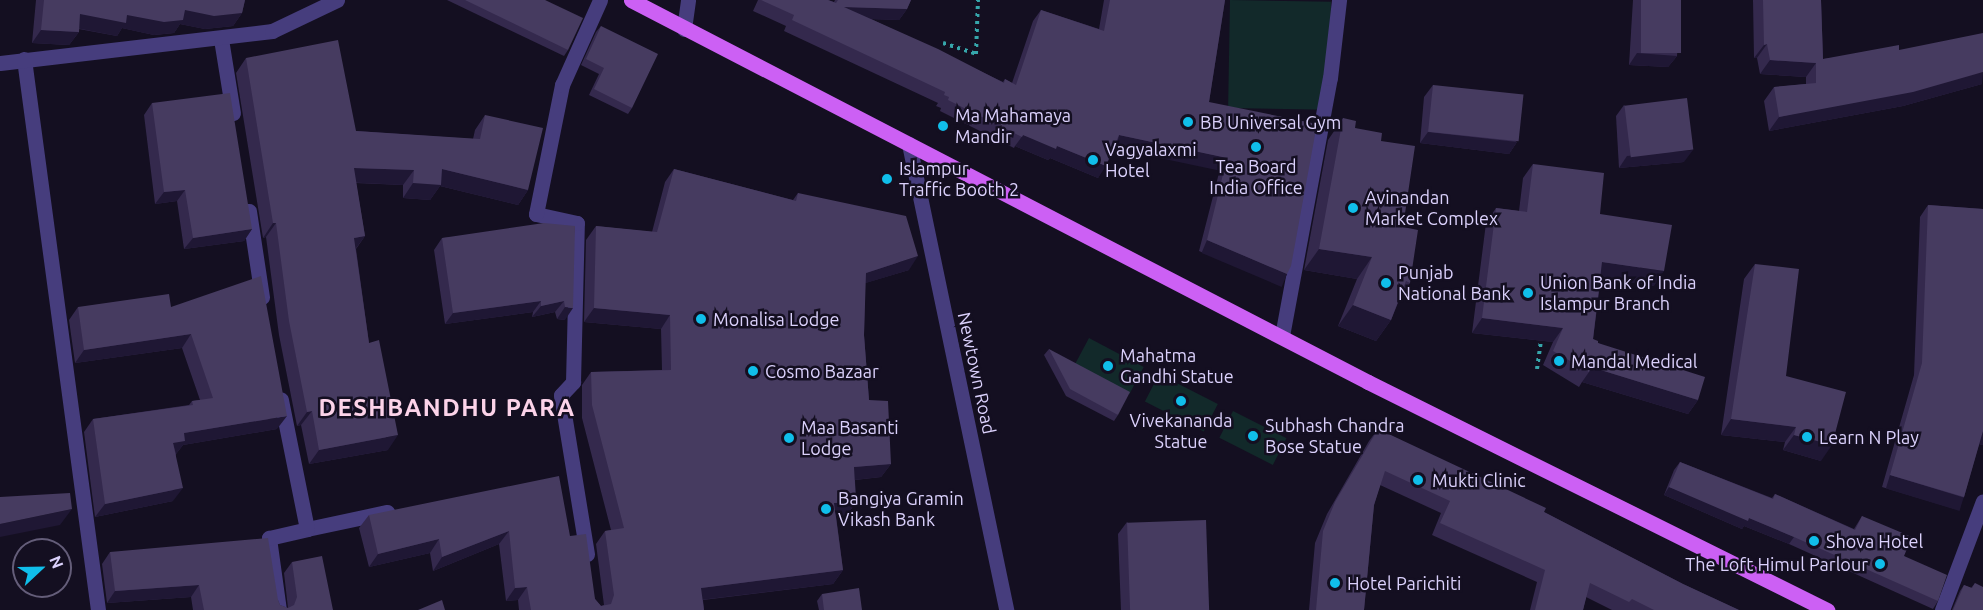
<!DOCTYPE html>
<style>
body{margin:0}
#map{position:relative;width:1983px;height:610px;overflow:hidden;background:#140f21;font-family:Ubuntu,sans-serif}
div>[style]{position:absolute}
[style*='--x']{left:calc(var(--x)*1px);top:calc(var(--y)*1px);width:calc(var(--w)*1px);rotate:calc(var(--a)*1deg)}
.green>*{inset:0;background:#12292a;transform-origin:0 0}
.path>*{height:4px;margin-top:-2px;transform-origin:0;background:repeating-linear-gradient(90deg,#36a6ab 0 3px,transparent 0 7.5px)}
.minor>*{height:15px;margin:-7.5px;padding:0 7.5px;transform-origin:7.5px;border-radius:7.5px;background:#463d7d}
.major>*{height:15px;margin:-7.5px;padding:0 7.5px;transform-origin:7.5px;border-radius:7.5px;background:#cc60f4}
.wall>*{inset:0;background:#34294d}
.shaded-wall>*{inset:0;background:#1f1734;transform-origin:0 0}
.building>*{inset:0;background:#463b60;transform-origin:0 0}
.dots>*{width:16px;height:16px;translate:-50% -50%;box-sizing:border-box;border:3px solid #140f21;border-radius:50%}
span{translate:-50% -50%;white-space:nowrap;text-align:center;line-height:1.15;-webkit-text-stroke:5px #140f21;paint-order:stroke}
.poi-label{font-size:18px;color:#dbd1fc}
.left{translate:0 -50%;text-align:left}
.right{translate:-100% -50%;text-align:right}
.street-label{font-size:18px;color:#dbd1fc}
.district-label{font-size:24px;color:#fcd3e9;font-weight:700;letter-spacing:1.5px}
.north{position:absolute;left:12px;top:538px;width:60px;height:60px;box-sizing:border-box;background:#140f21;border:2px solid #645d79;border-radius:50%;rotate:68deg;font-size:16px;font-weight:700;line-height:24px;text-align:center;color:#dbd1fc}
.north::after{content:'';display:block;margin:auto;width:21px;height:27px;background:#10beea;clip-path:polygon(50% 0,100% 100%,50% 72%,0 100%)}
</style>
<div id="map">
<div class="green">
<i style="left:1230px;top:0;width:101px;height:108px;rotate:1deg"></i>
<i style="left:1089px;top:338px;width:62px;height:31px;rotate:28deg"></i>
<i style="left:1159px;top:374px;width:66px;height:31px;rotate:27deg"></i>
<i style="left:1233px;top:411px;width:60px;height:30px;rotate:27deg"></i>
</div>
<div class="path">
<i style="--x:943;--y:43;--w:35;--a:18"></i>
<i style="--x:976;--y:54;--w:54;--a:-87.9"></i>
<i style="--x:1537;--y:369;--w:28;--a:-82"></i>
</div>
<div class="minor">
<i style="--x:684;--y:29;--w:29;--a:-82"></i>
<i style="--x:221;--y:39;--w:75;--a:80.8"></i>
<i style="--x:24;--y:59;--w:556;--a:82.35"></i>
<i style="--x:0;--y:63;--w:274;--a:-6.7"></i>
<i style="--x:272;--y:31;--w:72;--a:-25.5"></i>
<i style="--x:909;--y:144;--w:476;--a:78.2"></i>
<i style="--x:249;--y:211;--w:87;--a:81.4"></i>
<i style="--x:1282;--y:336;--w:262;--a:-79.5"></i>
<i style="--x:1330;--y:78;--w:79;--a:-83.4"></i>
<i style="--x:307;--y:529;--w:82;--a:-12"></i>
<i style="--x:587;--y:554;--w:161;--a:-99.3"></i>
<i style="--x:561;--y:395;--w:18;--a:-47"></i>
<i style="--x:573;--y:382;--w:159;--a:-88.6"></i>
<i style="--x:577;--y:223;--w:42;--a:-167.6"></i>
<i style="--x:536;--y:214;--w:132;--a:-78.6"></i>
<i style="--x:562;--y:85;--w:93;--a:-65.9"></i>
<i style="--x:279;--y:610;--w:73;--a:-97.9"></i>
<i style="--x:269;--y:538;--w:39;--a:-13"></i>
<i style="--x:307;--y:529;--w:132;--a:-101.4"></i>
<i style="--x:1942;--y:610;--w:116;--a:-69.4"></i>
</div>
<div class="major">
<i style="--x:631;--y:0;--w:830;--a:27.4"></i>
<i style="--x:1368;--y:382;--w:513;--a:26.42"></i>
</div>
<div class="wall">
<i style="clip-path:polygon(36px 0,245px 0,242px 13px,233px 26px,205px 29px,180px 24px,174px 33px,154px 35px,122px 28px,117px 36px,79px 29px,79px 32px,69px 45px,32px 43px)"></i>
<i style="clip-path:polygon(447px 0,545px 0,568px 50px,564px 56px)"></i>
<i style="clip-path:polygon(758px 0,828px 0,834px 2px,835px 0,911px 0,907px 9px,899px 20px,871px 19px,1003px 82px,1005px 79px,1012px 83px,1033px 21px,1041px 10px,1099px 29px,1104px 0,1225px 0,1209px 102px,1287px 274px,1279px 285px,1199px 251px,1220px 169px,1114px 146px,1098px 178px,1050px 158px,1048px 160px,1015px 146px,1014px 148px,940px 111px,941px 108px,936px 106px,938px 103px,784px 31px,786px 26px,753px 11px)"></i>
<i style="clip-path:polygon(1633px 0,1681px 0,1677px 56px,1668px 67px,1629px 65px)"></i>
<i style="clip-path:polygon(1753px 0,1821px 0,1823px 59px,1899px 50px,1982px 84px,1903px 106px,1769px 131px,1764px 101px,1774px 87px,1806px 84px,1806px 77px,1760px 74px,1757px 58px,1754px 58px)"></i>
<i style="clip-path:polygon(601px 26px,632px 108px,628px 114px,589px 95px,599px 74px,581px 65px,596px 32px)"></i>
<i style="clip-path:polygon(246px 58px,356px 131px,473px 139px,475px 130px,485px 115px,528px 190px,518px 205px,440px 186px,430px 200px,403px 198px,403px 185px,356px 183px,365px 236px,356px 249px,369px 343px,388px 450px,309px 464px,301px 425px,297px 426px,279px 335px,266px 237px,263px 238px,236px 73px)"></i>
<i style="clip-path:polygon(1433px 85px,1517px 142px,1509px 154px,1420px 143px,1424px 97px)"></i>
<i style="clip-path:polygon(152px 103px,252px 229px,244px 241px,184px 249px,177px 201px,155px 204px,144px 115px)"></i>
<i style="clip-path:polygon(1624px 105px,1684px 162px,1619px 168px,1616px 116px)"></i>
<i style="clip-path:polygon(1343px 118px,1355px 128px,1381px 141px,1403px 227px,1410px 283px,1400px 298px,1391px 320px,1376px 341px,1338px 326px,1357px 279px,1304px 270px,1328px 140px)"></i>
<i style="clip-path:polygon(1533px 164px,1600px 214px,1654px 286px,1601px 277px,1593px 339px,1598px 343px,1698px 400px,1688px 414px,1582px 382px,1579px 387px,1543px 365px,1553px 342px,1472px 333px,1486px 223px,1496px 208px,1519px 211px,1523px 178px)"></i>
<i style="clip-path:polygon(674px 169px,793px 200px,798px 193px,909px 270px,865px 283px,864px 335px,869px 400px,891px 464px,881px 477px,855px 480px,856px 502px,847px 515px,836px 516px,843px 570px,833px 584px,703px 600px,704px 610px,519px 610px,518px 600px,506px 601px,499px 544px,433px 571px,430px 553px,369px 567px,359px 528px,369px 515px,570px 536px,595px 599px,601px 606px,604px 605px,596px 544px,605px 531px,611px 530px,582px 418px,582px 385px,591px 372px,662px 370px,661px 329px,584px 322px,586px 240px,596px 226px,652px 232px,665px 182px)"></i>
<i style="clip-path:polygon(1928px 205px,1983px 209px,1983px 444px,1982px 445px,1979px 444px,1964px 497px,1955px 509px,1882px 487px,1914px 375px,1920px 217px)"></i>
<i style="clip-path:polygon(575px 226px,565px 320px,557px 319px,555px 312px,532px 317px,533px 312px,445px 324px,434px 250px,442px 238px)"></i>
<i style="clip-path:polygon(1755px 264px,1786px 376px,1821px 461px,1783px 450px,1785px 442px,1721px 435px,1744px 279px)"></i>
<i style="clip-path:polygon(78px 307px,171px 307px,277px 429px,183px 445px,176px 454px,173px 501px,95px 517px,84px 432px,93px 419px,189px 405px,192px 401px,200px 400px,182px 348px,75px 363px,69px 320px)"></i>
<i style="clip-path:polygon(1049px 349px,1118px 415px,1114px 421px,1066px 396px,1044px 355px)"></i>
<i style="clip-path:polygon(1378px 429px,1544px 512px,1683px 584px,1739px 610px,1612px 610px,1586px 597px,1583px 610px,1530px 610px,1537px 582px,1432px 535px,1441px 513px,1380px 485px,1374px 505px,1364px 610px,1309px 610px,1315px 543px,1327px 514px,1369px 441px)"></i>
<i style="clip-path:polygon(1680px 462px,1772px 498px,1775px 494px,1854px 529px,1862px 516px,1904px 556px,1938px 601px,1933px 609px,1789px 544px,1744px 526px,1742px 529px,1664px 495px,1674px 470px)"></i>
<i style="clip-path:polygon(1127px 522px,1209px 610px,1121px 610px,1118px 534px)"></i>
<i style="clip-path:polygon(110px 552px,278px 600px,280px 605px,288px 608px,284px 573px,292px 562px,333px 610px,193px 610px,191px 597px,107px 603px,102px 564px)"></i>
<i style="clip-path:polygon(1975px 583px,1983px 610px,1952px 610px,1960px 591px,1964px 585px,1971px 588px)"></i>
<i style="clip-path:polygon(822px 594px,862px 610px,819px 610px,817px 601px)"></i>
</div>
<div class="shaded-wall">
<i style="clip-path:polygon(844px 7px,907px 9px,899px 20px,836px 18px)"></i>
<i style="clip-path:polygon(185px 10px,242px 13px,233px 26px,205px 29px,180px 24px,174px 33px,154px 35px,122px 28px,117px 36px,71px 27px,80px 14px,127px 15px)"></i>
<i style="clip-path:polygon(41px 30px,79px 32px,69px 45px,32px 43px)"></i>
<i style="clip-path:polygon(1767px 44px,1757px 58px,1754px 58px,1764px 45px)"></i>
<i style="clip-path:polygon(1637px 53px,1677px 56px,1668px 67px,1629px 65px)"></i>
<i style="clip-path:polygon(1770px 60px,1816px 63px,1806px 77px,1760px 74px)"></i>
<i style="clip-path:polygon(1983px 72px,1982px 84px,1903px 106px,1769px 131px,1779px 117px)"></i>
<i style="clip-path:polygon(1428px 132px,1517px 142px,1509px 154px,1420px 143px)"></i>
<i style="clip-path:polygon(1023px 135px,1057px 146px,1106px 166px,1098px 178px,1050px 158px,1048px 160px,1015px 146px)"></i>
<i style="left:1119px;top:135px;width:110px;height:14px;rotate:12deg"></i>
<i style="clip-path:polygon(1693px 150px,1684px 162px,1619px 168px,1627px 156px)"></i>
<i style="clip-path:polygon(354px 168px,414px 170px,403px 185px,343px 182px)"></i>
<i style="clip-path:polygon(442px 169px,528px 190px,518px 205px,440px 186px,430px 200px,403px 198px,413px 183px)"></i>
<i style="clip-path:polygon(185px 190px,177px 201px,155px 204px,164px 192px)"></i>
<i style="clip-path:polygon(273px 223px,276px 223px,266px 237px,263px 238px)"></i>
<i style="clip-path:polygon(252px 229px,244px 241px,184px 249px,193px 238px)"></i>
<i style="clip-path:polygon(365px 236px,354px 251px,354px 238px)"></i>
<i style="left:1207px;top:240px;width:87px;height:14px;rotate:23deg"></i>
<i style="clip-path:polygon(1319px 249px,1372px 257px,1357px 279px,1304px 270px)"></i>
<i style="clip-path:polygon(918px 256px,909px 270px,856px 286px,866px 273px)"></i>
<i style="clip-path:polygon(1602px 262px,1664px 271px,1654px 286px,1592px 276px)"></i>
<i style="clip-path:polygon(541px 301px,533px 312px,445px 324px,453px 313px)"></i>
<i style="clip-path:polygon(564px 301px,555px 312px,532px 317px,541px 306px)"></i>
<i style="clip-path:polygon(1353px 305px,1391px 320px,1376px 341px,1338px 326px)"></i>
<i style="clip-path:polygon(565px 307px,573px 308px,565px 320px,557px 319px)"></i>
<i style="clip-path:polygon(594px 308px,670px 315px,661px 329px,584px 322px)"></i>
<i style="clip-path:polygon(1482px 318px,1563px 328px,1553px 342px,1472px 333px)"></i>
<i style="clip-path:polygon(191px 334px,182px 348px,75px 363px,84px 350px)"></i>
<i style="clip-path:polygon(1591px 367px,1698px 400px,1688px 414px,1582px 382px,1589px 372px)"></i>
<i style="clip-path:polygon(312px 411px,301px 425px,297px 426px,307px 412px)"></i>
<i style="clip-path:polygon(287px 416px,277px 429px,183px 445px,176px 454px,173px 443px,184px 433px)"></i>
<i style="clip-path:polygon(1731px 419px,1796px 427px,1785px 442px,1721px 435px)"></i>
<i style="clip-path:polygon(1983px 431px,1983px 444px,1982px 445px,1975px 443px)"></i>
<i style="clip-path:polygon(398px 435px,388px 450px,309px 464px,319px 450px)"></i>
<i style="clip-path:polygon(1794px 435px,1832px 445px,1821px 461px,1783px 450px)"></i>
<i style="clip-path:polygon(891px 464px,881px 477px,845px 481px,854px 467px)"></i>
<i style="left:1890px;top:475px;width:77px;height:14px;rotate:17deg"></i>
<i style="clip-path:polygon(1669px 487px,1749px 518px,1794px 537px,1789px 544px,1744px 526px,1742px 529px,1664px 495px)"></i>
<i style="clip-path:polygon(183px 488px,173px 501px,95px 517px,105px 504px)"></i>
<i style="clip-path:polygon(856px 502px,847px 515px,825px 517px,834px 503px)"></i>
<i style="clip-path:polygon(72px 509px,60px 525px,0 537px,0 524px)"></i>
<i style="clip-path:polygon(509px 531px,499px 544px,433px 571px,442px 557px)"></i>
<i style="clip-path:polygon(439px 539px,430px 553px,369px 567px,378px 554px)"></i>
<i style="clip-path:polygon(843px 570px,833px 584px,692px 601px,701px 588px)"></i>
<i style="clip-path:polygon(199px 585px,191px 597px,107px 603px,115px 591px)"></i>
<i style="clip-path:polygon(527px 587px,518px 600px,506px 601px,515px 588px)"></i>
</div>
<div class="building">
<i style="clip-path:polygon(44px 0,245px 0,242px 13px,214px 16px,185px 10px,183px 20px,164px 22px,127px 15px,126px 23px,80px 14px,79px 32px,41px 30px)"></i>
<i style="clip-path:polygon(465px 0,545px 0,583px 18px,568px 50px)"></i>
<i style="clip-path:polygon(761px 0,828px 0,836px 3px,838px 0,911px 0,907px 9px,844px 7px,938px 49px,1004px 83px,1005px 79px,1016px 85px,1041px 10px,1104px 31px,1110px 0,1225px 0,1209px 102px,1317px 124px,1291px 266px,1287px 274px,1207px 240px,1227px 158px,1119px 135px,1106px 166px,1057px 146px,1056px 149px,1023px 135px,1022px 137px,948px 100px,949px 97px,944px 95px,945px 92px,792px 20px,794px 15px)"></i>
<i style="left:1641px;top:0;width:40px;height:53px"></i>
<i style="clip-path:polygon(1763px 0,1821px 0,1823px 59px,1899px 45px,1899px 50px,1983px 33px,1983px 72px,1913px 92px,1779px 117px,1774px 87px,1816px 83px,1816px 63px,1770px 60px,1767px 44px,1764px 45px)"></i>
<i style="clip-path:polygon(601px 26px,658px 54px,632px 108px,594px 89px,604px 68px,586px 59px)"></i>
<i style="clip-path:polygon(338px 40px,356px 131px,480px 139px,485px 115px,543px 128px,528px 190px,442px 169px,441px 185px,413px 183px,414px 170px,354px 168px,365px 236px,354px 238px,369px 343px,379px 340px,398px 435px,319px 450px,312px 411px,307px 412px,289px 321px,276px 223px,273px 223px,246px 58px)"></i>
<i style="left:1433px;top:85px;width:91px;height:47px;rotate:6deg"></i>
<i style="clip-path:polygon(230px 93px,252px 229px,193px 238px,185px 190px,164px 192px,152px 103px)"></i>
<i style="left:1687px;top:98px;width:52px;height:63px;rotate:83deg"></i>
<i style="clip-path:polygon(1343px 118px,1356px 121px,1355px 128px,1382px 133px,1381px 141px,1415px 146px,1403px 227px,1418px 230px,1410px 283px,1406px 281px,1391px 320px,1353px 305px,1372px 257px,1319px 249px)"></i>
<i style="clip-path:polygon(1533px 164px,1604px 173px,1600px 214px,1672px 225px,1664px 271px,1602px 262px,1593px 339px,1598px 341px,1598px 343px,1705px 377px,1698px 400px,1591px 367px,1589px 372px,1553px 351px,1563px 328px,1482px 318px,1496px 208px,1527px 212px)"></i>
<i style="clip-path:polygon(674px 169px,796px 201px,798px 193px,906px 216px,918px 256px,866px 273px,864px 335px,869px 400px,888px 401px,891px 464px,854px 467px,856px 502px,834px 503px,843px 570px,701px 588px,704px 610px,531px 610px,527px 587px,515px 588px,509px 531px,442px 557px,439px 539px,378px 554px,369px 515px,559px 476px,570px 536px,586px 534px,595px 599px,601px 606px,611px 604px,614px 595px,605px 531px,624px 528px,592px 405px,591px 372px,671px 370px,670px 315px,594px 308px,596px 226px,657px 232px)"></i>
<i style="clip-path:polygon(1928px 205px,1983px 209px,1983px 431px,1964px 497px,1890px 475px,1922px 363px)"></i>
<i style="clip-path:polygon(544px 223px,575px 226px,573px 308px,565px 307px,564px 301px,541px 306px,541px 301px,453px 313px,442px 238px)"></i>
<i style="clip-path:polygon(1755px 264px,1799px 269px,1786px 376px,1846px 392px,1832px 445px,1794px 435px,1796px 427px,1731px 419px)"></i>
<i style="clip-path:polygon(261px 276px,287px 416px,184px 433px,185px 441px,173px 443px,183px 488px,105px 504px,93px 419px,193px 405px,192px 401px,213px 398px,191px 334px,84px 350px,78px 307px,169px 294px,171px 307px)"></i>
<i style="clip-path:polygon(1049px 349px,1130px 392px,1118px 415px,1070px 389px)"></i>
<i style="clip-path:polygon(1378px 429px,1546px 508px,1544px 512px,1683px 584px,1739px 610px,1654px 610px,1632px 599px,1629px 602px,1590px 583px,1583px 610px,1535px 610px,1545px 570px,1440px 523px,1450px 501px,1385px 471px,1374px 505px,1364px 610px,1316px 610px,1323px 531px,1335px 502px)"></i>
<i style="clip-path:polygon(1680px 462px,1773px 499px,1775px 494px,1855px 530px,1862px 516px,1912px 537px,1904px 556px,1947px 575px,1938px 601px,1794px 537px,1749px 518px,1748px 521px,1669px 487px)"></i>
<i style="clip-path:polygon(70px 493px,72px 509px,0 524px,0 497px)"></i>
<i style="left:1206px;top:520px;width:90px;height:79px;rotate:88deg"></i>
<i style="clip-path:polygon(268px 538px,278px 600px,280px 605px,288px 608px,294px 605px,297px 597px,292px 562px,322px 556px,333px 610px,204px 610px,199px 585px,115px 591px,110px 552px)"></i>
<i style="clip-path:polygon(1975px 583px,1983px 587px,1983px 610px,1953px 610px,1964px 585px,1972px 588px)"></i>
<i style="clip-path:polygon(859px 588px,862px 610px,824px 610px,822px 594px)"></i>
<i style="clip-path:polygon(442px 600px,445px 610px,418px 610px)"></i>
</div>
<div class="dots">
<i style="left:1188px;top:122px;background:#10beea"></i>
<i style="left:943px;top:126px;background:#10beea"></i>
<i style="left:1256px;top:147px;background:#10beea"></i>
<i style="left:1093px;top:160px;background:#10beea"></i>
<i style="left:887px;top:179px;background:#10beea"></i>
<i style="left:1353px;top:208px;background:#10beea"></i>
<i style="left:1386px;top:283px;background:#10beea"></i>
<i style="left:1528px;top:293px;background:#10beea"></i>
<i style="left:701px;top:319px;background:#10beea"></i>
<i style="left:1559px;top:361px;background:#10beea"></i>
<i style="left:1108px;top:366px;background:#10beea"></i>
<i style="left:753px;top:371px;background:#10beea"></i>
<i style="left:1181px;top:401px;background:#10beea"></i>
<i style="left:1253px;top:436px;background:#10beea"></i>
<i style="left:1807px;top:437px;background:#10beea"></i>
<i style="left:789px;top:438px;background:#10beea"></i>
<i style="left:1418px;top:480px;background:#10beea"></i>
<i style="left:826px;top:509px;background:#10beea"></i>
<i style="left:1814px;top:541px;background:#10beea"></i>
<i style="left:1880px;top:564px;background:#10beea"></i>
<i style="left:1335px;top:583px;background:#10beea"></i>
</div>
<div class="poi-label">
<span class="left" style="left:955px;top:126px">Ma Mahamaya<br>Mandir</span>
<span class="left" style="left:1200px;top:122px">BB Universal Gym</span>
<span class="left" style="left:1105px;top:160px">Vagyalaxmi<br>Hotel</span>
<span style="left:1256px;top:177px">Tea Board<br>India Office</span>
<span class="left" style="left:899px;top:179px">Islampur<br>Traffic Booth 2</span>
<span class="left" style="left:1365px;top:208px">Avinandan<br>Market Complex</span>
<span class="left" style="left:1398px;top:283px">Punjab<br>National Bank</span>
<span class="left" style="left:1540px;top:293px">Union Bank of India<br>Islampur Branch</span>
<span class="left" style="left:713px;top:319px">Monalisa Lodge</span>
<span class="left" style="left:1120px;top:366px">Mahatma<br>Gandhi Statue</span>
<span class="left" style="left:1571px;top:361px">Mandal Medical</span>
<span class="left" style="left:765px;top:371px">Cosmo Bazaar</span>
<span style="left:1181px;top:431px">Vivekananda<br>Statue</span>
<span class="left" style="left:1265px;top:436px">Subhash Chandra<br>Bose Statue</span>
<span class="left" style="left:801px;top:438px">Maa Basanti<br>Lodge</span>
<span class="left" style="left:1819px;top:437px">Learn N Play</span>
<span class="left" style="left:1432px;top:480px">Mukti Clinic</span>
<span class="left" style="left:838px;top:509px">Bangiya Gramin<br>Vikash Bank</span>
<span class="left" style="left:1826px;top:541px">Shova Hotel</span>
<span class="right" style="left:1868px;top:564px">The Loft Himul Parlour</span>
<span class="left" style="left:1347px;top:583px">Hotel Parichiti</span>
</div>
<div class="street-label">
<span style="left:977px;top:373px;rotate:78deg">Newtown Road</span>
</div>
<div class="district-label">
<span style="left:447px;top:408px">DESHBANDHU PARA</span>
</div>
<div class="north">N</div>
</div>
